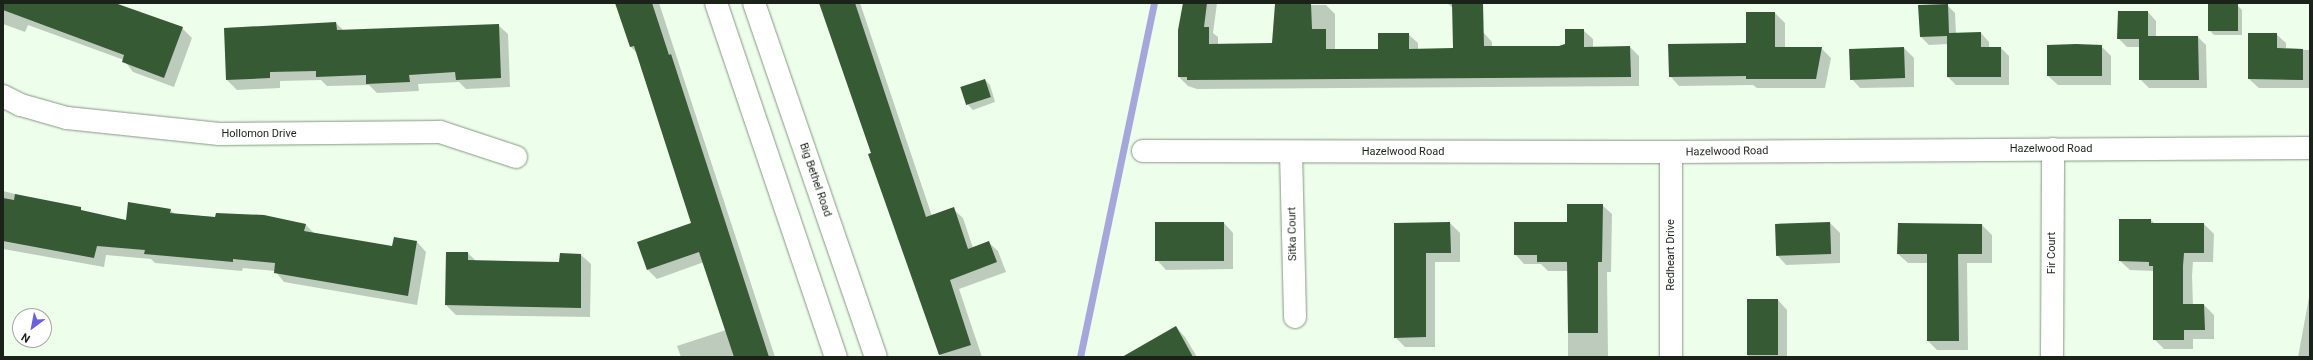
<!DOCTYPE html>
<style>
body{margin:0}
#map{position:relative;width:2313px;height:360px;overflow:hidden;background:#edfeeb;font-family:Roboto,sans-serif}
div>[style]{position:absolute}
[style*='--x']{left:calc(var(--x)*1px);top:calc(var(--y)*1px);width:calc(var(--w)*1px);rotate:calc(var(--a)*1deg)}
.shadow>*{inset:0;background:#0003}
.stream>*{height:7px;margin:-3.5px;padding:0 3.5px;transform-origin:3.5px;border-radius:3.5px;background:#a5a7db}
.building>*{inset:0;background:#365a33;transform-origin:0 0}
.roads{filter:drop-shadow(0 0 1px #859883) drop-shadow(0 0 1px #859883)}
.street>*{height:22px;margin:-11px;padding:0 11px;transform-origin:11px;border-radius:11px;background:#fff}
.secondary>*{height:22px;margin:-11px;padding:0 11px;transform-origin:11px;border-radius:11px;background:#fff}
span{translate:-50% -50%;white-space:nowrap;text-align:center;line-height:1.15;-webkit-text-stroke:4px #fff;paint-order:stroke}
.street-label{font-size:11px;color:#1b221a}
.frame{position:absolute;inset:0;border:4px solid #1b221a;pointer-events:none}
.north{position:absolute;left:12px;top:308px;width:40px;height:40px;box-sizing:border-box;background:#fff;border:1px solid #a4a7a3;border-radius:50%;rotate:212deg;font-size:11px;font-weight:700;line-height:16px;text-align:center;color:#1b221a}
.north::after{content:'';display:block;margin:auto;width:14px;height:18px;background:#6b61db;clip-path:polygon(50% 0,100% 100%,50% 72%,0 100%)}
</style>
<div id="map">
<div class="shadow">
<i style="clip-path:polygon(3px 3px,112px 3px,182px 28px,192px 38px,174px 87px,133px 72px,124px 60px,28px 25px,25px 32px,3px 24px)"></i>
<i style="clip-path:polygon(616px 3px,659px 3px,775px 357px,681px 357px,677px 346px,726px 330px,704px 262px,657px 279px,648px 270px,692px 224px,637px 53px,631px 47px)"></i>
<i style="clip-path:polygon(820px 3px,860px 3px,932px 216px,953px 209px,963px 218px,973px 248px,988px 242px,998px 251px,1006px 272px,959px 289px,982px 357px,941px 357px)"></i>
<i style="clip-path:polygon(1184px 3px,1217px 3px,1213px 33px,1218px 37px,1218px 45px,1273px 44px,1276px 5px,1326px 5px,1335px 14px,1335px 50px,1380px 50px,1408px 34px,1418px 43px,1418px 50px,1454px 49px,1454px 9px,1447px 3px,1482px 3px,1483px 32px,1492px 42px,1492px 47px,1560px 47px,1566px 45px,1583px 30px,1593px 39px,1593px 48px,1630px 47px,1639px 56px,1639px 86px,1197px 89px,1188px 86px,1179px 77px)"></i>
<i style="clip-path:polygon(1947px 5px,1955px 13px,1956px 34px,1981px 33px,1989px 42px,1989px 48px,2001px 48px,2009px 56px,2009px 85px,1956px 85px,1948px 77px,1948px 44px,1929px 45px,1921px 37px)"></i>
<i style="clip-path:polygon(2237px 5px,2242px 10px,2242px 35px,2214px 35px,2209px 30px)"></i>
<i style="clip-path:polygon(2148px 12px,2156px 21px,2156px 37px,2198px 37px,2206px 45px,2207px 88px,2149px 88px,2140px 79px,2140px 47px,2127px 47px,2118px 38px)"></i>
<i style="clip-path:polygon(1775px 13px,1785px 23px,1785px 48px,1821px 48px,1831px 58px,1825px 88px,1757px 88px,1753px 85px,1679px 86px,1670px 76px,1747px 44px)"></i>
<i style="clip-path:polygon(336px 23px,344px 31px,498px 25px,508px 34px,510px 87px,466px 89px,459px 82px,418px 84px,419px 91px,377px 93px,369px 85px,327px 86px,321px 80px,280px 81px,280px 88px,237px 90px,227px 80px,225px 28px)"></i>
<i style="clip-path:polygon(2276px 34px,2286px 43px,2286px 50px,2310px 50px,2310px 88px,2259px 88px,2249px 79px)"></i>
<i style="clip-path:polygon(2101px 46px,2111px 56px,2111px 85px,2058px 85px,2048px 76px)"></i>
<i style="clip-path:polygon(1904px 48px,1914px 58px,1914px 87px,1860px 88px,1851px 78px)"></i>
<i style="clip-path:polygon(985px 80px,990px 85px,995px 102px,973px 110px,968px 105px)"></i>
<i style="clip-path:polygon(3px 191px,127px 222px,170px 210px,175px 214px,305px 224px,315px 234px,393px 247px,417px 242px,426px 252px,417px 305px,284px 282px,275px 271px,243px 268px,242px 271px,177px 265px,155px 263px,151px 259px,106px 255px,104px 267px,3px 249px)"></i>
<i style="clip-path:polygon(1602px 205px,1612px 214px,1611px 272px,1607px 272px,1608px 357px,1568px 357px,1568px 271px,1548px 271px,1541px 264px,1524px 264px,1515px 254px)"></i>
<i style="clip-path:polygon(2151px 220px,2155px 224px,2204px 224px,2214px 234px,2213px 262px,2193px 262px,2192px 276px,2193px 305px,2204px 305px,2214px 315px,2214px 339px,2193px 339px,2193px 349px,2164px 349px,2154px 339px,2154px 271px,2130px 270px,2120px 261px)"></i>
<i style="clip-path:polygon(1224px 223px,1233px 233px,1233px 269px,1166px 270px,1157px 260px)"></i>
<i style="clip-path:polygon(1450px 223px,1460px 233px,1460px 262px,1435px 262px,1435px 347px,1405px 347px,1395px 337px,1395px 224px)"></i>
<i style="clip-path:polygon(1830px 223px,1840px 233px,1840px 263px,1786px 265px,1777px 255px,1776px 224px)"></i>
<i style="clip-path:polygon(1982px 225px,1992px 235px,1992px 263px,1967px 263px,1968px 350px,1937px 350px,1928px 341px,1928px 263px,1908px 263px,1898px 254px)"></i>
<i style="clip-path:polygon(468px 253px,476px 261px,560px 263px,560px 254px,581px 255px,591px 264px,590px 317px,456px 315px,446px 305px)"></i>
<i style="clip-path:polygon(2310px 292px,2310px 357px,2298px 357px)"></i>
<i style="clip-path:polygon(1748px 300px,1778px 300px,1787px 310px,1787px 357px,1748px 357px)"></i>
<i style="clip-path:polygon(1176px 327px,1185px 337px,1197px 357px,1151px 357px)"></i>
</div>
<div class="stream">
<i style="--x:1080;--y:357;--w:362;--a:-78.2"></i>
</div>
<div class="building">
<i style="clip-path:polygon(3px 3px,115px 3px,183px 27px,164px 78px,122px 62px,124px 55px,3px 10px)"></i>
<i style="clip-path:polygon(615px 3px,652px 3px,669px 55px,671px 54px,769px 357px,734px 357px,699px 252px,647px 270px,637px 242px,691px 223px,634px 46px,630px 47px)"></i>
<i style="clip-path:polygon(819px 3px,855px 3px,926px 217px,954px 207px,968px 249px,989px 241px,997px 262px,950px 280px,971px 345px,939px 355px,884px 199px,868px 154px,871px 153px)"></i>
<i style="clip-path:polygon(1183px 3px,1207px 3px,1204px 27px,1209px 27px,1209px 44px,1272px 43px,1275px 4px,1311px 4px,1312px 29px,1326px 29px,1326px 49px,1378px 49px,1378px 33px,1409px 33px,1409px 49px,1453px 48px,1452px 3px,1483px 3px,1484px 46px,1559px 46px,1565px 44px,1565px 29px,1584px 29px,1584px 47px,1630px 46px,1631px 77px,1187px 80px,1187px 77px,1178px 77px,1178px 30px)"></i>
<i style="clip-path:polygon(1948px 4px,1949px 33px,1981px 32px,1981px 47px,2001px 47px,2001px 77px,1947px 77px,1947px 36px,1920px 37px,1918px 5px)"></i>
<i style="left:2208px;top:4px;width:30px;height:27px"></i>
<i style="clip-path:polygon(2118px 11px,2148px 11px,2148px 36px,2198px 36px,2199px 80px,2139px 80px,2139px 39px,2117px 39px)"></i>
<i style="clip-path:polygon(1746px 12px,1775px 12px,1775px 47px,1822px 47px,1816px 79px,1746px 79px,1746px 76px,1669px 77px,1668px 44px,1746px 43px)"></i>
<i style="clip-path:polygon(336px 22px,337px 30px,499px 24px,501px 78px,456px 80px,455px 72px,409px 75px,410px 82px,366px 84px,366px 75px,316px 77px,316px 71px,270px 72px,270px 78px,226px 80px,224px 28px)"></i>
<i style="clip-path:polygon(2248px 33px,2277px 33px,2277px 48px,2303px 49px,2303px 80px,2248px 79px)"></i>
<i style="clip-path:polygon(2076px 44px,2102px 45px,2102px 76px,2047px 76px,2047px 45px)"></i>
<i style="left:1904px;top:47px;width:31px;height:55px;rotate:88deg"></i>
<i style="left:985px;top:79px;width:19px;height:26px;rotate:72deg"></i>
<i style="clip-path:polygon(15px 194px,81px 207px,81px 210px,126px 220px,128px 202px,171px 209px,170px 213px,215px 217px,216px 213px,264px 215px,306px 224px,304px 231px,392px 246px,394px 237px,417px 241px,408px 296px,274px 273px,275px 263px,233px 259px,233px 262px,167px 256px,144px 254px,145px 250px,97px 246px,94px 258px,3px 241px,3px 198px,14px 200px)"></i>
<i style="clip-path:polygon(1567px 204px,1603px 204px,1602px 262px,1598px 262px,1598px 333px,1568px 333px,1567px 262px,1537px 262px,1537px 255px,1514px 255px,1514px 222px,1567px 222px)"></i>
<i style="clip-path:polygon(2119px 219px,2151px 219px,2151px 223px,2204px 223px,2204px 253px,2184px 253px,2183px 266px,2183px 304px,2204px 304px,2205px 330px,2184px 330px,2184px 340px,2153px 340px,2153px 266px,2149px 266px,2149px 262px,2119px 261px)"></i>
<i style="left:1155px;top:222px;width:69px;height:39px"></i>
<i style="clip-path:polygon(1450px 222px,1451px 253px,1426px 253px,1426px 337px,1394px 338px,1394px 223px)"></i>
<i style="left:1830px;top:222px;width:32px;height:55px;rotate:88deg"></i>
<i style="clip-path:polygon(1898px 223px,1982px 224px,1982px 254px,1958px 254px,1959px 341px,1927px 341px,1927px 254px,1897px 254px)"></i>
<i style="clip-path:polygon(446px 252px,468px 252px,468px 260px,559px 262px,560px 253px,581px 254px,581px 308px,445px 305px)"></i>
<i style="left:1747px;top:299px;width:31px;height:56px"></i>
<i style="clip-path:polygon(1176px 326px,1193px 357px,1122px 357px)"></i>
</div>
<div class="roads">
<div class="street">
<i style="--x:3;--y:96;--w:20;--a:27"></i>
<i style="--x:21;--y:105;--w:48;--a:15.8"></i>
<i style="--x:67;--y:118;--w:153;--a:6"></i>
<i style="--x:219;--y:134;--w:221;--a:-0.5"></i>
<i style="--x:440;--y:132;--w:80;--a:18.2"></i>
<i style="--x:1143;--y:151;--w:528;--a:0.11"></i>
<i style="--x:1671;--y:152;--w:639;--a:-0.36"></i>
<i style="--x:1291;--y:152;--w:165;--a:88.6"></i>
<i style="--x:1671;--y:357;--w:205;--a:-90"></i>
<i style="--x:2052;--y:357;--w:208;--a:-89.7"></i>
</div>
<div class="secondary">
<i style="--x:716;--y:3;--w:374;--a:71.3"></i>
<i style="--x:754;--y:3;--w:374;--a:71"></i>
</div>
</div>
<div class="street-label">
<span style="left:259px;top:134px">Hollomon Drive</span>
<span style="left:2051px;top:149px">Hazelwood Road</span>
<span style="left:1403px;top:152px">Hazelwood Road</span>
<span style="left:1727px;top:152px;rotate:-1deg">Hazelwood Road</span>
<span style="left:815px;top:180px;rotate:71deg">Big Bethel Road</span>
<span style="left:1293px;top:234px;rotate:-91deg">Sitka Court</span>
<span style="left:2052px;top:253px;rotate:-90deg">Fir Court</span>
<span style="left:1671px;top:255px;rotate:-90deg">Redheart Drive</span>
</div>
<div class="frame"></div>
<div class="north">N</div>
</div>
